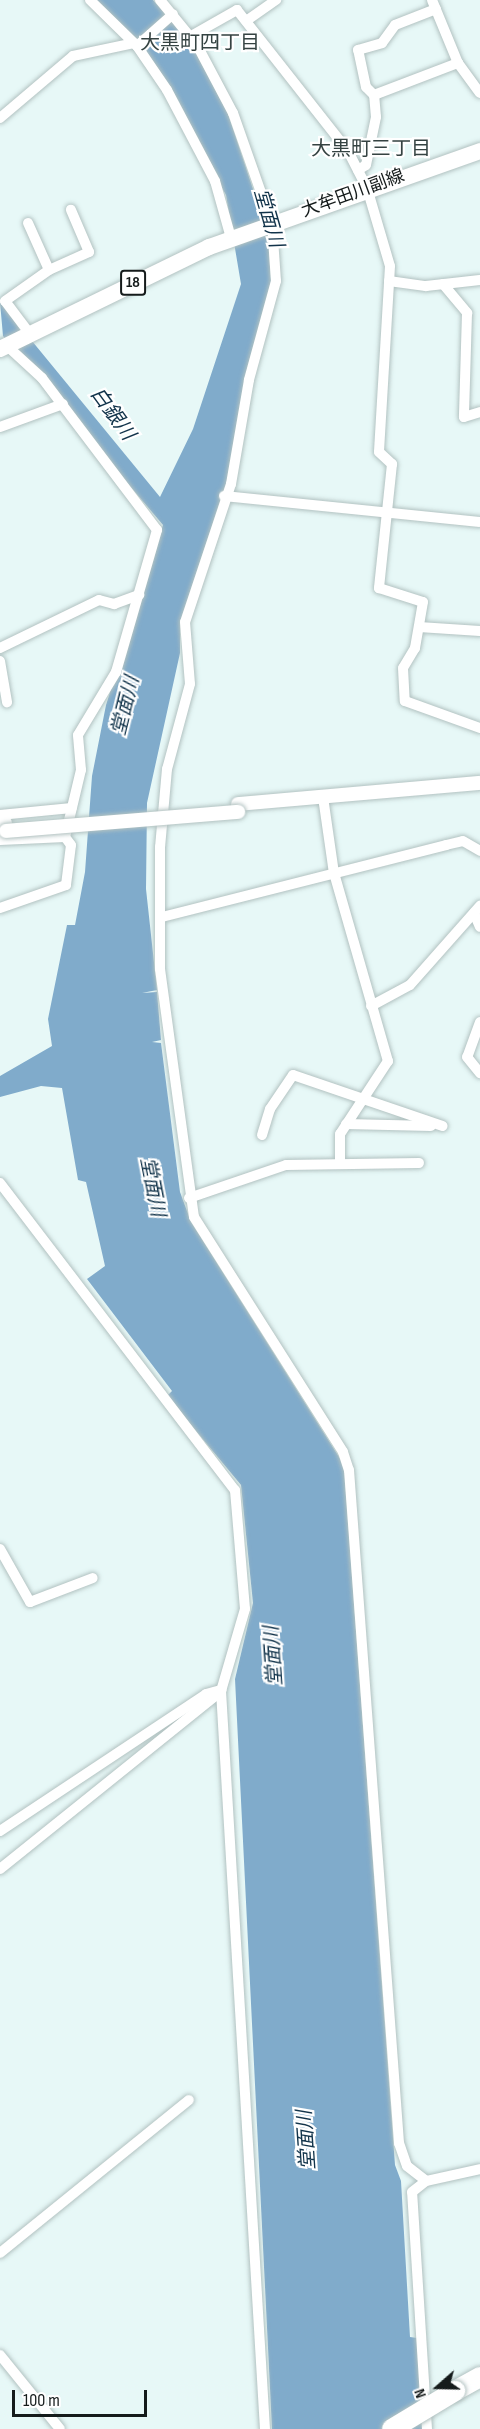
<!DOCTYPE html>
<meta charset="utf-8">
<style>
body{margin:0}
#map{position:relative;width:480px;height:2429px;overflow:hidden;background:#e7f8f7;font-family:"Sofia Sans Condensed","Noto Sans JP",sans-serif}
div>[style]{position:absolute}
[style*='--x']{left:calc(var(--x)*1px);top:calc(var(--y)*1px);width:calc(var(--w)*1px);rotate:calc(var(--a)*1deg)}
.water>*{inset:0;background:#80abcb}
.roads{filter:drop-shadow(0 0 2px #b2c2c1) drop-shadow(0 0 2px #b2c2c1)}
.minor>*{height:10px;margin:-5px;padding:0 5px;transform-origin:5px;border-radius:5px;background:#fff}
.tertiary>*{height:14px;margin:-7px;padding:0 7px;transform-origin:7px;border-radius:7px;background:#fff}
.primary>*{height:16px;margin:-8px;padding:0 8px;transform-origin:8px;border-radius:8px;background:#fff}
.motorway>*{height:20px;margin:-10px;padding:0 10px;transform-origin:10px;border-radius:10px;background:#fff}
.bridges{filter:drop-shadow(0 0 2px #b2c2c1) drop-shadow(0 0 2px #b2c2c1)}
.tertiary-bridge>*{height:14px;margin:-7px;padding:0 7px;transform-origin:7px;border-radius:7px;background:#fff}
.motorway-bridge>*{height:20px;margin:-10px;padding:0 10px;transform-origin:10px;border-radius:10px;background:#fff}
span{translate:-50% -50%;white-space:nowrap;text-align:center;line-height:1.15;-webkit-text-stroke:4.5px #fff;paint-order:stroke}
.shield-label span{padding:2px 4px;background:#fff;border:2px solid;border-radius:4px;-webkit-text-stroke-width:0}
.shield-label{font-size:16px;color:#151b1b;font-weight:700}
.street-label{font-size:18px;color:#151b1b}
.neighbourhood-label{font-size:20px;color:#354342}
.water-label{font-size:20px;color:#11334a;font-style:italic}
.north{position:absolute;left:408px;top:2357px;width:60px;height:60px;-webkit-text-stroke:4px #fff;paint-order:stroke;rotate:250deg;font-size:16px;font-weight:700;line-height:24px;text-align:center;color:#151b1b}
.north::after{content:'';display:block;margin:auto;width:21px;height:27px;background:#151b1b;clip-path:polygon(50% 0,100% 100%,50% 72%,0 100%)}
.scale{position:absolute;left:12px;top:2390px;width:135px;height:27px;box-sizing:border-box;border:3px solid #151b1b;border-top:0;padding-left:8px;font-size:18px;line-height:21px;white-space:nowrap;color:#151b1b;-webkit-text-stroke:4px #fff;paint-order:stroke}
</style>
<div id="map">
<div class="water">
<i style="clip-path:polygon(96px 0,153px 0,198px 52px,226px 108px,268px 234px,271px 281px,228px 485px,180px 624px,180px 653px,147px 803px,146px 889px,157px 990px,142px 993px,157px 992px,161px 1040px,152px 1042px,161px 1043px,180px 1192px,191px 1222px,344px 1465px,395px 2165px,401px 2181px,410px 2337px,417px 2338px,423px 2429px,272px 2429px,235px 1679px,253px 1603px,241px 1485px,167px 1396px,172px 1391px,87px 1279px,105px 1266px,86px 1182px,78px 1180px,62px 1088px,41px 1086px,0 1097px,0 1076px,52px 1046px,48px 1019px,67px 925px,75px 925px,85px 872px,92px 776px,106px 705px,163px 525px,3px 336px,0 302px,160px 497px,193px 429px,241px 284px,226px 195px,157px 70px)"></i>
</div>
<div class="roads">
<div class="minor">
<i style="--x:90;--y:0;--w:66;--a:44.4"></i>
<i style="--x:137;--y:46;--w:53;--a:55.7"></i>
<i style="--x:167;--y:90;--w:103;--a:62.2"></i>
<i style="--x:215;--y:181;--w:59;--a:74.3"></i>
<i style="--x:160;--y:0;--w:58;--a:50.6"></i>
<i style="--x:197;--y:45;--w:77;--a:62.1"></i>
<i style="--x:233;--y:113;--w:118;--a:70.6"></i>
<i style="--x:272;--y:224;--w:57;--a:86"></i>
<i style="--x:276;--y:281;--w:103;--a:105.3"></i>
<i style="--x:249;--y:380;--w:106;--a:99.8"></i>
<i style="--x:231;--y:484;--w:145;--a:108.4"></i>
<i style="--x:185;--y:622;--w:62;--a:85.4"></i>
<i style="--x:190;--y:684;--w:88;--a:105.1"></i>
<i style="--x:167;--y:769;--w:78;--a:95.1"></i>
<i style="--x:160;--y:847;--w:122;--a:90"></i>
<i style="--x:160;--y:969;--w:250;--a:82.2"></i>
<i style="--x:194;--y:1217;--w:278;--a:57.6"></i>
<i style="--x:343;--y:1452;--w:19;--a:72"></i>
<i style="--x:349;--y:1470;--w:675;--a:85.75"></i>
<i style="--x:399;--y:2143;--w:24;--a:71"></i>
<i style="--x:407;--y:2166;--w:24;--a:38"></i>
<i style="--x:432;--y:0;--w:68;--a:67.6"></i>
<i style="--x:458;--y:63;--w:37;--a:54"></i>
<i style="--x:246;--y:21;--w:37;--a:-35"></i>
<i style="--x:191;--y:36;--w:53;--a:-29.5"></i>
<i style="--x:237;--y:10;--w:179;--a:51.8"></i>
<i style="--x:348;--y:151;--w:42;--a:62.8"></i>
<i style="--x:367;--y:188;--w:81;--a:73.6"></i>
<i style="--x:390;--y:266;--w:186;--a:93.4"></i>
<i style="--x:379;--y:452;--w:18;--a:43"></i>
<i style="--x:392;--y:464;--w:125;--a:96"></i>
<i style="--x:379;--y:588;--w:46;--a:17.7"></i>
<i style="--x:423;--y:602;--w:47;--a:99.9"></i>
<i style="--x:415;--y:648;--w:23;--a:121"></i>
<i style="--x:403;--y:668;--w:33;--a:87"></i>
<i style="--x:405;--y:701;--w:80;--a:19.8"></i>
<i style="--x:137;--y:46;--w:48;--a:-41.6"></i>
<i style="--x:374;--y:95;--w:90;--a:-20.9"></i>
<i style="--x:0;--y:118;--w:96;--a:-40.3"></i>
<i style="--x:73;--y:56;--w:62;--a:-12"></i>
<i style="--x:358;--y:170;--w:9;--a:-32"></i>
<i style="--x:366;--y:165;--w:49;--a:-78.2"></i>
<i style="--x:376;--y:117;--w:22;--a:-95"></i>
<i style="--x:374;--y:95;--w:11;--a:-135"></i>
<i style="--x:366;--y:87;--w:38;--a:-102"></i>
<i style="--x:358;--y:50;--w:25;--a:-16"></i>
<i style="--x:382;--y:43;--w:22;--a:-54"></i>
<i style="--x:395;--y:25;--w:44;--a:-21.3"></i>
<i style="--x:28;--y:223;--w:51;--a:65.9"></i>
<i style="--x:389;--y:281;--w:37;--a:8"></i>
<i style="--x:426;--y:286;--w:54;--a:-6.3"></i>
<i style="--x:443;--y:284;--w:38;--a:50"></i>
<i style="--x:467;--y:313;--w:104;--a:91.7"></i>
<i style="--x:464;--y:417;--w:17;--a:-17"></i>
<i style="--x:30;--y:334;--w:41;--a:-127.1"></i>
<i style="--x:5;--y:301;--w:54;--a:-35.2"></i>
<i style="--x:49;--y:270;--w:44;--a:-24.2"></i>
<i style="--x:89;--y:252;--w:46;--a:-113.2"></i>
<i style="--x:0;--y:427;--w:67;--a:-20.1"></i>
<i style="--x:224;--y:496;--w:257;--a:5.8"></i>
<i style="--x:419;--y:627;--w:61;--a:3.8"></i>
<i style="--x:0;--y:648;--w:110;--a:-25.9"></i>
<i style="--x:99;--y:600;--w:16;--a:15"></i>
<i style="--x:114;--y:604;--w:27;--a:-20"></i>
<i style="--x:0;--y:661;--w:42;--a:80.3"></i>
<i style="--x:323;--y:797;--w:77;--a:81.8"></i>
<i style="--x:334;--y:873;--w:196;--a:74"></i>
<i style="--x:388;--y:1061;--w:87;--a:123.3"></i>
<i style="--x:340;--y:1134;--w:28;--a:90"></i>
<i style="--x:0;--y:815;--w:72;--a:-5.6"></i>
<i style="--x:0;--y:840;--w:65;--a:-2.6"></i>
<i style="--x:0;--y:908;--w:70;--a:-19.2"></i>
<i style="--x:66;--y:885;--w:40;--a:-82.9"></i>
<i style="--x:71;--y:845;--w:10;--a:-127"></i>
<i style="--x:65;--y:837;--w:69;--a:-76.6"></i>
<i style="--x:81;--y:770;--w:35;--a:-95"></i>
<i style="--x:78;--y:735;--w:74;--a:-58.9"></i>
<i style="--x:116;--y:672;--w:148;--a:-73.9"></i>
<i style="--x:157;--y:530;--w:191;--a:-127.1"></i>
<i style="--x:42;--y:378;--w:49;--a:-137.5"></i>
<i style="--x:474;--y:913;--w:15;--a:67"></i>
<i style="--x:162;--y:917;--w:293;--a:-14.2"></i>
<i style="--x:446;--y:845;--w:17;--a:-13"></i>
<i style="--x:463;--y:841;--w:20;--a:30"></i>
<i style="--x:371;--y:1006;--w:44;--a:-28.3"></i>
<i style="--x:410;--y:985;--w:106;--a:-48.5"></i>
<i style="--x:480;--y:1022;--w:37;--a:110"></i>
<i style="--x:467;--y:1057;--w:21;--a:51"></i>
<i style="--x:346;--y:1124;--w:85;--a:1.3"></i>
<i style="--x:262;--y:1135;--w:27;--a:-73"></i>
<i style="--x:270;--y:1109;--w:41;--a:-55.9"></i>
<i style="--x:293;--y:1075;--w:158;--a:18.8"></i>
<i style="--x:0;--y:1183;--w:387;--a:52.6"></i>
<i style="--x:235;--y:1490;--w:119;--a:85.2"></i>
<i style="--x:245;--y:1609;--w:85;--a:106.3"></i>
<i style="--x:221;--y:1691;--w:739;--a:86.59"></i>
<i style="--x:189;--y:1198;--w:102;--a:-18.8"></i>
<i style="--x:286;--y:1165;--w:133;--a:-0.9"></i>
<i style="--x:0;--y:1549;--w:61;--a:60.5"></i>
<i style="--x:30;--y:1602;--w:67;--a:-20.9"></i>
<i style="--x:0;--y:1831;--w:247;--a:-33.6"></i>
<i style="--x:206;--y:1694;--w:16;--a:-15"></i>
<i style="--x:0;--y:1869;--w:284;--a:-38.8"></i>
<i style="--x:0;--y:2253;--w:243;--a:-39"></i>
<i style="--x:0;--y:2355;--w:95;--a:51"></i>
<i style="--x:427;--y:2429;--w:237;--a:-93.6"></i>
<i style="--x:412;--y:2192;--w:18;--a:-38"></i>
<i style="--x:426;--y:2181;--w:55;--a:-12.5"></i>
</div>
<div class="tertiary">
<i style="--x:238;--y:804;--w:243;--a:-5"></i>
<i style="--x:0;--y:823;--w:5;--a:0"></i>
</div>
<div class="primary">
<i style="--x:0;--y:349;--w:233;--a:-26"></i>
<i style="--x:209;--y:247;--w:288;--a:-19.5"></i>
</div>
<div class="motorway">
<i style="--x:455;--y:2391;--w:29;--a:-29"></i>
</div>
</div>
<div class="bridges">
<div class="tertiary-bridge">
<i style="--x:6;--y:831;--w:233;--a:-4.7"></i>
</div>
<div class="motorway-bridge">
<i style="--x:392;--y:2429;--w:74;--a:-31.1"></i>
</div>
</div>
<div class="shield-label">
<span style="left:133px;top:283px">18</span>
</div>
<div class="street-label">
<span style="left:353px;top:194px;rotate:-20deg">大牟田川副線</span>
</div>
<div class="neighbourhood-label">
<span style="left:200px;top:43px">大黒町四丁目</span>
<span style="left:371px;top:149px">大黒町三丁目</span>
</div>
<div class="water-label">
<span style="left:268px;top:218px;rotate:74deg">堂面川</span>
<span style="left:112px;top:414px;rotate:54deg">白銀川</span>
<span style="left:126px;top:706px;rotate:-76deg">堂面川</span>
<span style="left:152px;top:1187px;rotate:79deg">堂面川</span>
<span style="left:274px;top:1656px;rotate:-94deg">堂面川</span>
<span style="left:307px;top:2140px;rotate:-94deg">堂面川</span>
</div>
<div class="north">N</div>
<div class="scale">100 m</div>
</div>
